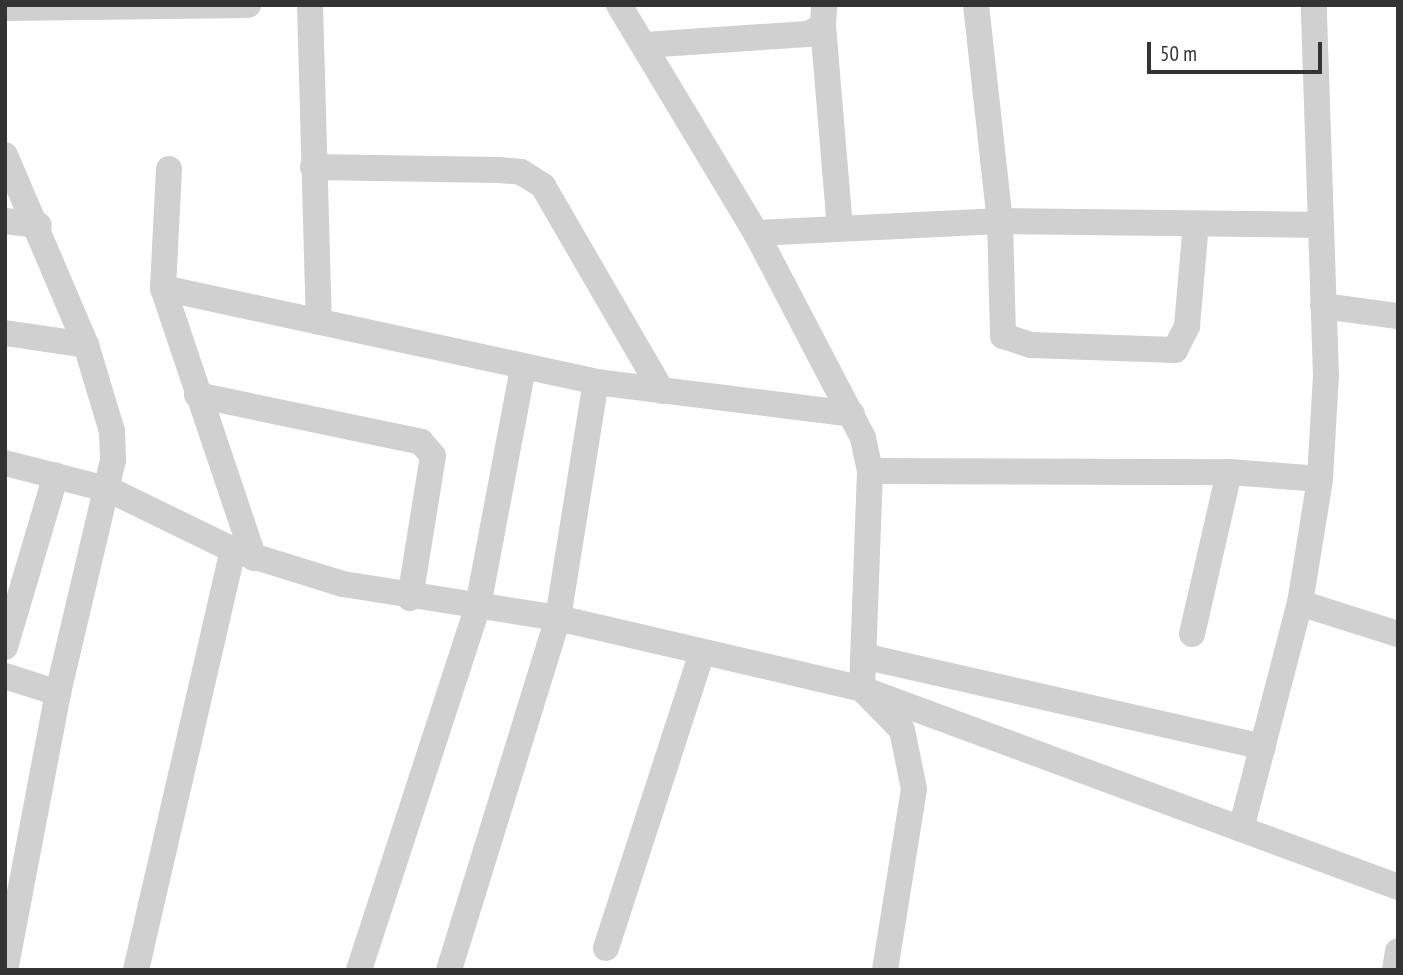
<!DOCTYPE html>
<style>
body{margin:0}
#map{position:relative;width:1403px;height:975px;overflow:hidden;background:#fff;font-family:"PT Sans Narrow",sans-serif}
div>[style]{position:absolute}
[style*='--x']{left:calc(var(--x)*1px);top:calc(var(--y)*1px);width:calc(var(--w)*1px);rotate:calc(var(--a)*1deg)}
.minor>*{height:26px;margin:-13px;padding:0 13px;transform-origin:13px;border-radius:13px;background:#d0d0d0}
span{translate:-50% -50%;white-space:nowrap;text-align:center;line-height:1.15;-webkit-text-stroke:7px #fff;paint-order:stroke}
.frame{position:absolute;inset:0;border:7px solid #333;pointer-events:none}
.scale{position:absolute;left:1147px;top:42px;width:175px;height:32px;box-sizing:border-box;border:4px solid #333;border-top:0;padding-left:9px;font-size:21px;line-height:24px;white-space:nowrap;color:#333;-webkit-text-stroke:5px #fff;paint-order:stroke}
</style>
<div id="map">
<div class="minor">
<i style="--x:310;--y:5;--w:317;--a:88.4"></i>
<i style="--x:619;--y:5;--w:266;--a:59"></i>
<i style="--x:756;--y:233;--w:231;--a:62.4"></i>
<i style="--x:863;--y:438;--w:34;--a:78"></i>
<i style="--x:870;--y:471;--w:218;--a:92.1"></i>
<i style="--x:862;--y:689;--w:57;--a:45.7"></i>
<i style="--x:902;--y:730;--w:60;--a:78.5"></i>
<i style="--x:914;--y:789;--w:183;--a:99.1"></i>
<i style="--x:976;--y:5;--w:217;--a:83.7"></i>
<i style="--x:1000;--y:221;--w:115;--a:88.5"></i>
<i style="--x:1003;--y:336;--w:29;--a:18"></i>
<i style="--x:1031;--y:345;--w:144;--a:2"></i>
<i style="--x:1175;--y:350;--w:27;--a:-63"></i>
<i style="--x:1187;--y:326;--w:102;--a:-85"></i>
<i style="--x:5;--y:8;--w:243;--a:-0.7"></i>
<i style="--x:823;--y:26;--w:203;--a:85.2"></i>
<i style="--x:645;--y:45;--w:163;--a:-3.9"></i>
<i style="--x:808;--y:34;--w:17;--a:-28"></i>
<i style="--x:823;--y:26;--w:21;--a:-87"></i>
<i style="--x:5;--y:155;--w:207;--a:66.9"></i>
<i style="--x:86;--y:345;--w:90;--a:73.2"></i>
<i style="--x:112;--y:431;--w:29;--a:88"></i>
<i style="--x:113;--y:460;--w:239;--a:103.3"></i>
<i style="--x:58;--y:693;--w:282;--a:100.8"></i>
<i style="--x:313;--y:167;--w:186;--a:0.9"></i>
<i style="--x:499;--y:170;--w:22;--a:5"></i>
<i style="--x:521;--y:172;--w:26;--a:32"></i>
<i style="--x:543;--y:186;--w:237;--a:59.9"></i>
<i style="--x:169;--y:169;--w:119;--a:92.9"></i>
<i style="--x:163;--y:288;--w:285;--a:71.4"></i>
<i style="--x:5;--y:221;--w:34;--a:7"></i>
<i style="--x:756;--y:233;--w:244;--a:-2.8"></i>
<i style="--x:1000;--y:221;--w:321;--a:0.7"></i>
<i style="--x:163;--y:288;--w:443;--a:12.2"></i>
<i style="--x:596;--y:382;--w:258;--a:7.1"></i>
<i style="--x:1323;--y:306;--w:76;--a:7.6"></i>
<i style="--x:5;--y:333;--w:82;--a:8.4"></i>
<i style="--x:197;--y:395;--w:229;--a:11.8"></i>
<i style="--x:421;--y:442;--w:18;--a:49"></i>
<i style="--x:433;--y:456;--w:144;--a:99.2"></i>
<i style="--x:5;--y:463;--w:108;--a:14.4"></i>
<i style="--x:110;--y:490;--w:137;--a:26"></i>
<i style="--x:233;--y:550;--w:115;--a:17.2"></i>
<i style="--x:343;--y:584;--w:218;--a:9"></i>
<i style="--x:558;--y:618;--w:312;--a:13.1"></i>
<i style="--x:862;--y:689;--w:571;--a:20.27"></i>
<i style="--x:870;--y:471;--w:359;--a:0.2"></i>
<i style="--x:1229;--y:472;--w:91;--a:4.4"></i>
<i style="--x:1300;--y:603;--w:103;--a:17.6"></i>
<i style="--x:1192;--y:634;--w:166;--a:-77.1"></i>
<i style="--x:5;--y:647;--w:179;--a:-73.5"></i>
<i style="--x:863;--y:656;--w:410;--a:12.8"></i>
<i style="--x:5;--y:676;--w:56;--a:17.8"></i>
<i style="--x:1241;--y:829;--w:234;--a:-75.4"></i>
<i style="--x:1300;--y:603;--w:126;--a:-80.8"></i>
<i style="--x:1320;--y:479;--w:103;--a:-86.7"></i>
<i style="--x:1326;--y:376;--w:371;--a:-91.9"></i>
<i style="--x:606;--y:948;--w:307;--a:-72"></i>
<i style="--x:136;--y:970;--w:431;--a:-77"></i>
<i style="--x:359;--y:970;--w:383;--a:-71.9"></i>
<i style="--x:478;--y:606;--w:242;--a:-79.3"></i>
<i style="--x:449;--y:970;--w:368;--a:-72.8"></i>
<i style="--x:558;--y:618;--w:239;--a:-80.9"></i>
<i style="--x:1395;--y:970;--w:19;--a:-81"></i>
</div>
<div class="frame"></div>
<div class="scale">50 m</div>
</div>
